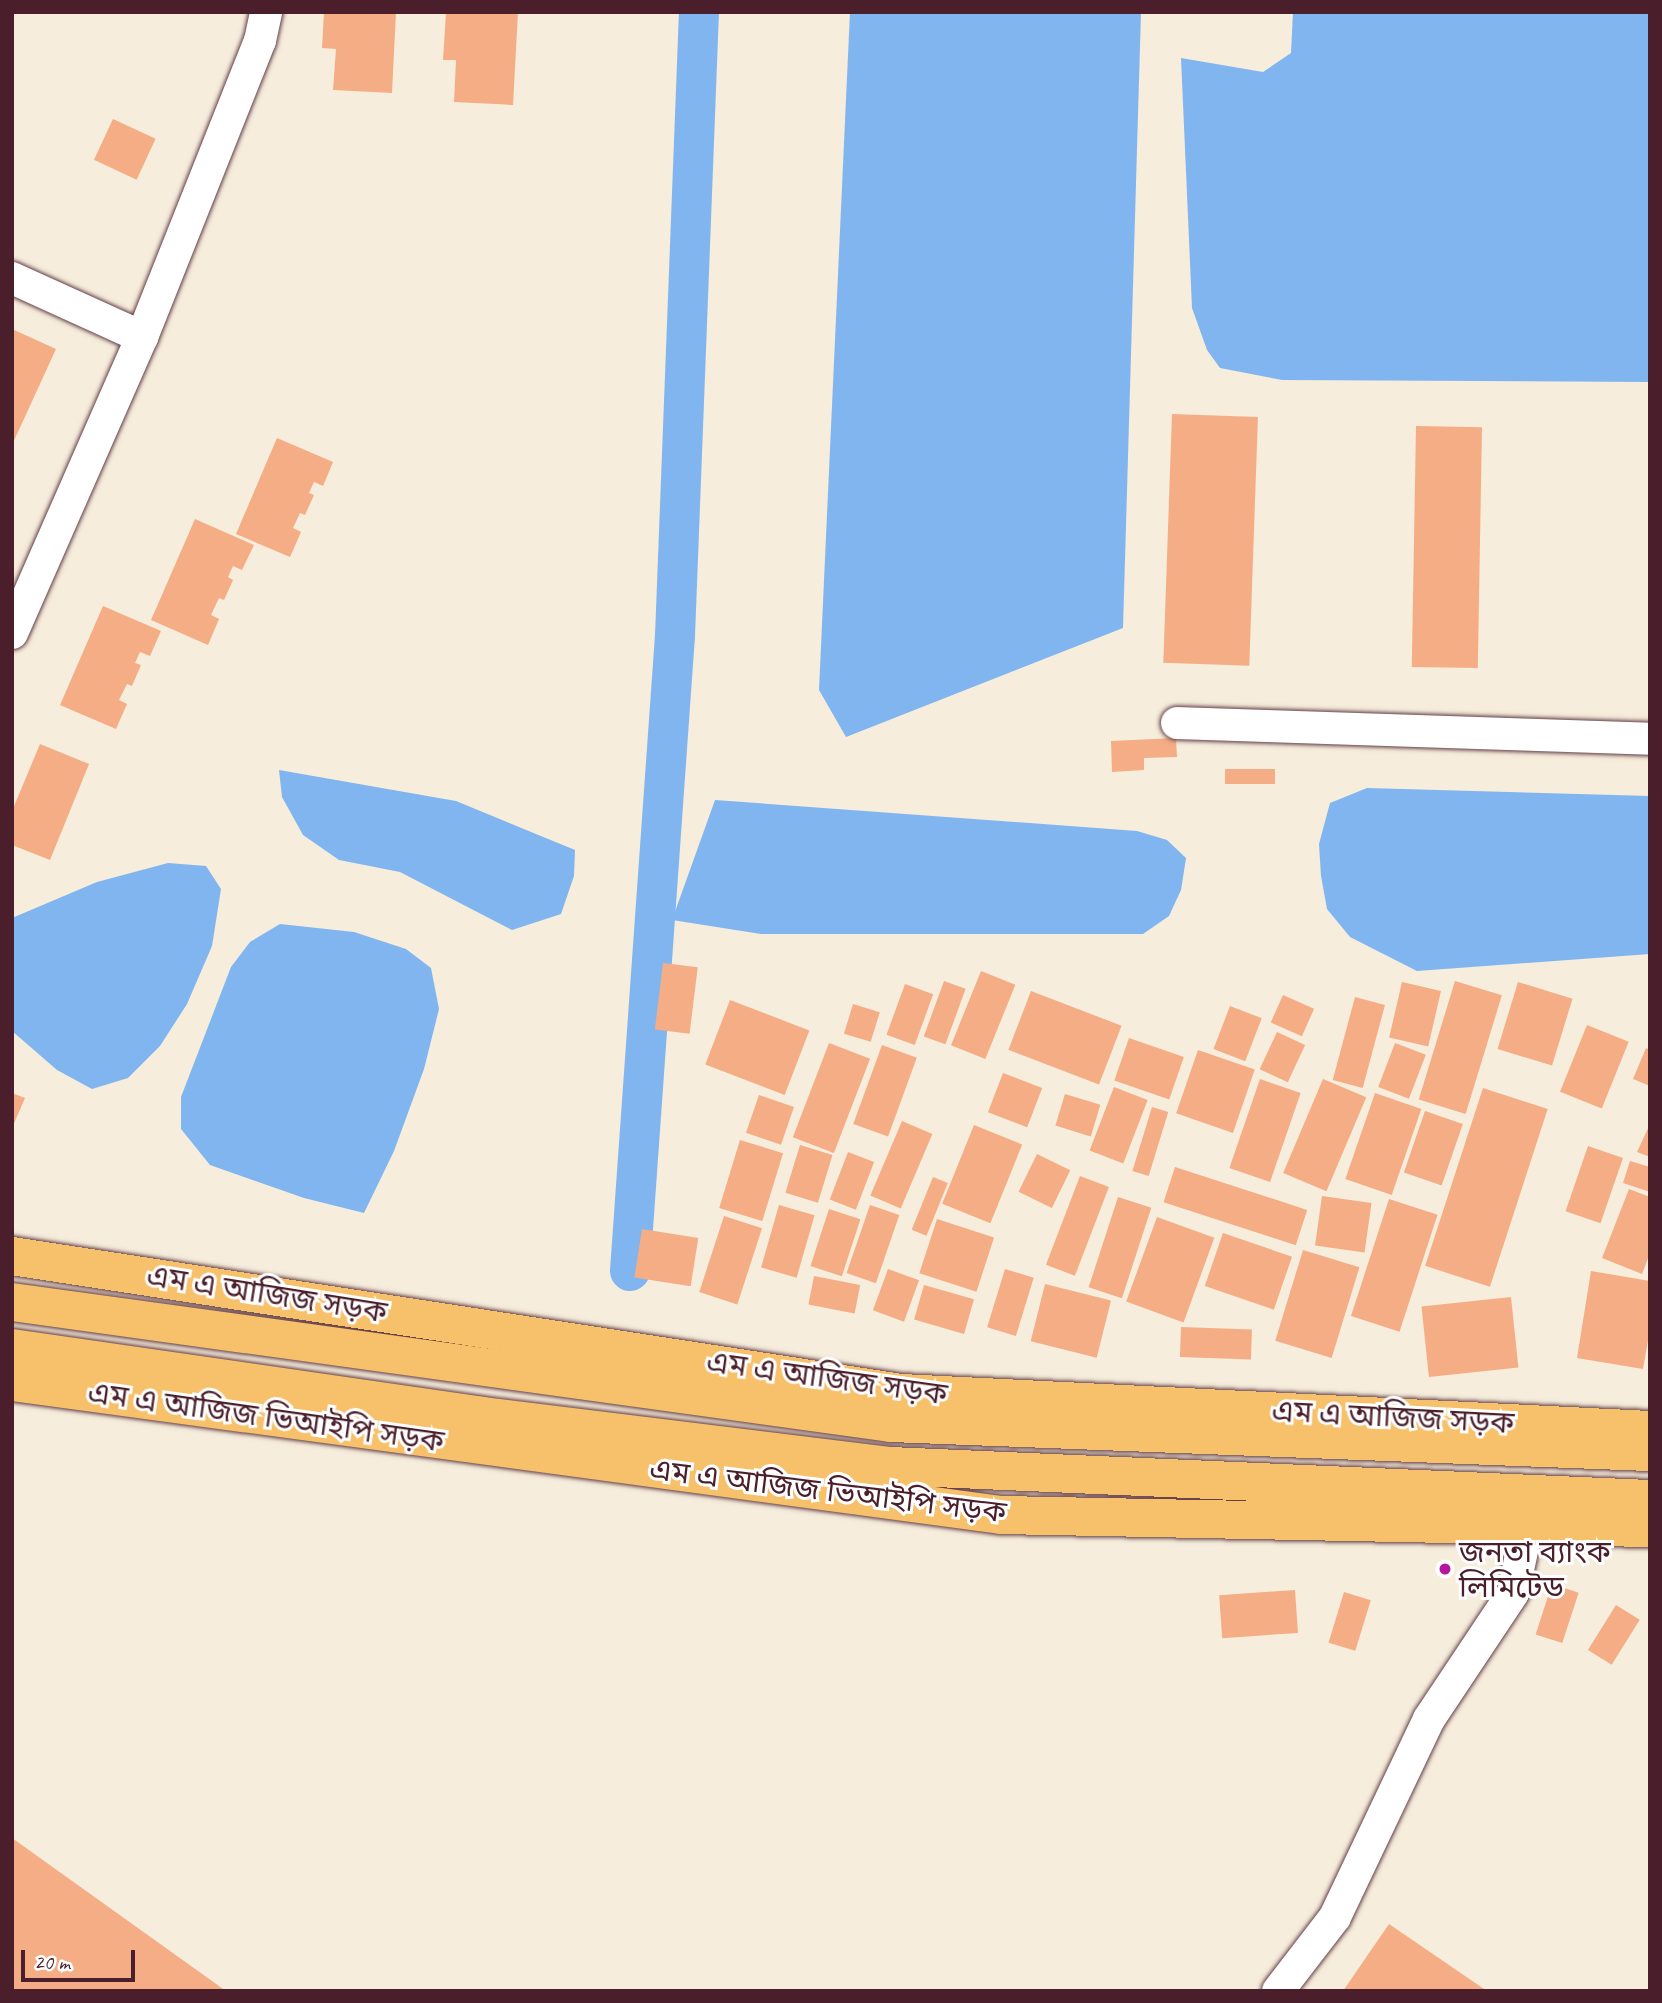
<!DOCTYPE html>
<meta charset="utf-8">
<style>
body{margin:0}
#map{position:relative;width:1662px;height:2003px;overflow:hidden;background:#f6eddc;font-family:Caveat,"Noto Sans Bengali",sans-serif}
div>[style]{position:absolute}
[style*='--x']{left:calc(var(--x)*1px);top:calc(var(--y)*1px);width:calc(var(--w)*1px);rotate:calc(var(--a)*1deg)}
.water>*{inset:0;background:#81b5ef}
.canal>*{height:40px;margin:-20px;padding:0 20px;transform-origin:20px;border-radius:20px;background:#81b5ef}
.building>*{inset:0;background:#f5ad85;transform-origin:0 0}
.roads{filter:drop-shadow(0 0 2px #643e46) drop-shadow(0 0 2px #643e46)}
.street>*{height:32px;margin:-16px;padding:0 16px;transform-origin:16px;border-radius:16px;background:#fff}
.primary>*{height:38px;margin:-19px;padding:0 19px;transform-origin:19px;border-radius:19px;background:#f7c06b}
.highway>*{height:38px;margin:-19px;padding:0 19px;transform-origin:19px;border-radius:19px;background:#f7c06b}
.dots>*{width:19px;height:19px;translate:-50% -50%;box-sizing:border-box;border:4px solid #fff;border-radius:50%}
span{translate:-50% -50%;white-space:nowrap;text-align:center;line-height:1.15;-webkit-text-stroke:6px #fff;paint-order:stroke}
.street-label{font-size:30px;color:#4a1f2b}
.poi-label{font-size:30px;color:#4a1f2b}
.left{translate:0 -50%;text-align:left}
.frame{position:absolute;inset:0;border:14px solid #4a1f2b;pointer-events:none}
.scale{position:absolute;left:21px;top:1950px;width:114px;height:32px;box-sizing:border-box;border:4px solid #4a1f2b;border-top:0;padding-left:9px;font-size:21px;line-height:24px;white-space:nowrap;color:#4a1f2b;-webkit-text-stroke:5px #fff;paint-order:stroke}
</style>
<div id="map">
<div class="water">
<i style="clip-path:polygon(850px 12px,1141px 12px,1123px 628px,846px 737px,819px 690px)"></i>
<i style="clip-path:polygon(1293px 12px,1650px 12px,1650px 382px,1282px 380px,1220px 368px,1207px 350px,1192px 308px,1181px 58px,1263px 72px,1291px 53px)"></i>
<i style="clip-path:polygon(279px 770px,456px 801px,575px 850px,574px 876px,561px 914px,512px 930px,400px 872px,339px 860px,303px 835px,282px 797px)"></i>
<i style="clip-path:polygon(1367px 788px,1650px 796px,1650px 954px,1417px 971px,1350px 937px,1327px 909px,1321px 876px,1319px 844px,1330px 803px)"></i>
<i style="clip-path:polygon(715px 800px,1137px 831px,1167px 840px,1186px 858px,1181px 890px,1169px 916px,1143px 934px,761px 934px,672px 920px)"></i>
<i style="clip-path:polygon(168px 863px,206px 866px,221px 889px,212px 946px,187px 1004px,160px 1046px,128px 1078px,92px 1089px,57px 1070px,12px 1031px,12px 918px,97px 882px)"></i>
<i style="clip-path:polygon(280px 924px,354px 932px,406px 949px,431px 968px,439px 1009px,424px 1069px,394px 1151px,364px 1213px,304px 1198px,210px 1165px,181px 1129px,181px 1097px,231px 967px,250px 942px)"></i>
</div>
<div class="canal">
<i style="--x:630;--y:1271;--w:637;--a:-85.95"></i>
<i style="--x:675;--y:636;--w:624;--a:-87.8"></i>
</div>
<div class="building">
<i style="clip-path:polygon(324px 12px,396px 12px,392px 93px,333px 90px,336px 49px,322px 48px)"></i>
<i style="clip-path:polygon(446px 12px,518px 12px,513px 105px,454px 102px,456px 60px,443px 60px)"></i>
<i style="left:113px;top:119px;width:47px;height:45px;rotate:25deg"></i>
<i style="clip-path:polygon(12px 329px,56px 349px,12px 445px)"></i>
<i style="left:1172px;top:414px;width:86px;height:249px;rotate:2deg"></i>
<i style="left:1416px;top:426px;width:66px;height:241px;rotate:1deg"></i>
<i style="clip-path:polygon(277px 438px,333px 462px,323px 486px,314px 482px,309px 493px,314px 495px,305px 515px,300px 513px,293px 528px,301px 532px,290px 557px,236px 534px)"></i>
<i style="clip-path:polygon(195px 519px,254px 545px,242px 570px,233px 566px,228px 577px,233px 580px,224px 600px,219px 598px,211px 615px,219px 619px,208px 645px,151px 620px)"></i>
<i style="clip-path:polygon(103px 606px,161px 631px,150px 656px,140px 652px,135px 663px,141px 665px,132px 686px,127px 684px,119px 700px,127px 704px,116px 729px,60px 705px)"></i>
<i style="clip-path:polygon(1176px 738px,1177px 757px,1144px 758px,1144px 770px,1112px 772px,1111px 741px)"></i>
<i style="clip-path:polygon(40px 744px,89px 764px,50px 860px,12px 845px,12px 811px)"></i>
<i style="left:1275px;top:769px;width:15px;height:50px;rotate:90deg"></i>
<i style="left:663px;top:963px;width:35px;height:67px;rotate:7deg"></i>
<i style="left:981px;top:971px;width:37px;height:80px;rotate:22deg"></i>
<i style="left:944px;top:981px;width:23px;height:59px;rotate:20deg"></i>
<i style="left:1455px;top:981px;width:49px;height:124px;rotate:17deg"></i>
<i style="left:1402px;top:982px;width:40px;height:57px;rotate:13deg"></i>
<i style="left:1518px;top:982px;width:57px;height:70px;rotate:17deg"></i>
<i style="left:905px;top:984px;width:30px;height:54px;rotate:20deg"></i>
<i style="left:1031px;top:991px;width:97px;height:63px;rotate:21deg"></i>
<i style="left:1283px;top:995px;width:34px;height:30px;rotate:24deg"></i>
<i style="left:1355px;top:997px;width:31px;height:86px;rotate:15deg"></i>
<i style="left:730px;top:1000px;width:85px;height:69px;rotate:21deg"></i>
<i style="left:853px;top:1004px;width:28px;height:31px;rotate:17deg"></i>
<i style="left:1230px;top:1006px;width:34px;height:46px;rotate:21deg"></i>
<i style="left:1587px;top:1025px;width:45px;height:72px;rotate:22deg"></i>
<i style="left:1277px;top:1032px;width:31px;height:41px;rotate:25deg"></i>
<i style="left:1129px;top:1038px;width:58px;height:45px;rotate:19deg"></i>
<i style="left:829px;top:1043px;width:44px;height:101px;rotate:21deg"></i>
<i style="left:1395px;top:1043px;width:33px;height:47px;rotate:21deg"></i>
<i style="left:882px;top:1045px;width:37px;height:84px;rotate:20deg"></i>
<i style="clip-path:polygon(1646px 1048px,1650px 1050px,1650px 1086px,1633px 1079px)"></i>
<i style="left:1198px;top:1050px;width:60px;height:67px;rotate:19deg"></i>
<i style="left:1003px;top:1073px;width:42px;height:42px;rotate:21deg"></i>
<i style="left:1260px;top:1079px;width:43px;height:94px;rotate:19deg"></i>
<i style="left:1323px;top:1079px;width:47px;height:102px;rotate:23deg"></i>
<i style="left:1114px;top:1087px;width:36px;height:68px;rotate:21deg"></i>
<i style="left:1483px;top:1088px;width:68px;height:187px;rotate:18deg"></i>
<i style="clip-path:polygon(12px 1093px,25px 1098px,12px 1128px)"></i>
<i style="left:1375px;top:1093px;width:49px;height:91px;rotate:19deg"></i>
<i style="left:1065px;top:1094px;width:37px;height:33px;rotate:17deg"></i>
<i style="left:759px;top:1095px;width:37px;height:40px;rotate:19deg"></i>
<i style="left:1152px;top:1107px;width:17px;height:67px;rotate:17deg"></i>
<i style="left:1425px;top:1111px;width:40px;height:65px;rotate:19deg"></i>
<i style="left:902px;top:1121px;width:33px;height:81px;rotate:23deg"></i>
<i style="clip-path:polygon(1650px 1124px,1650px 1157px,1637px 1152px)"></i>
<i style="left:974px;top:1125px;width:52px;height:85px;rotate:22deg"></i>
<i style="left:740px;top:1140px;width:45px;height:71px;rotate:17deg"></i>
<i style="left:800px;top:1145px;width:34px;height:50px;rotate:17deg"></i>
<i style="left:1588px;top:1146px;width:37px;height:69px;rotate:19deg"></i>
<i style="left:848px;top:1152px;width:28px;height:51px;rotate:21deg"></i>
<i style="left:1037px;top:1154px;width:37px;height:42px;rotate:26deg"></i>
<i style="clip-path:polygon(1630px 1161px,1650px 1167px,1650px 1192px,1623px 1183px)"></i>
<i style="left:1175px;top:1167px;width:139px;height:37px;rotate:18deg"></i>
<i style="left:1080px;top:1176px;width:31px;height:95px;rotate:21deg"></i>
<i style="left:933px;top:1177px;width:16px;height:57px;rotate:22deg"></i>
<i style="clip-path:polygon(1629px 1189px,1650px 1197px,1650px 1253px,1642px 1274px,1602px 1258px)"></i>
<i style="left:1322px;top:1196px;width:50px;height:50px;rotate:8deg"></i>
<i style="left:1118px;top:1197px;width:35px;height:95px;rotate:18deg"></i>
<i style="left:1389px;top:1199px;width:51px;height:123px;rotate:18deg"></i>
<i style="left:779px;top:1205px;width:37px;height:65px;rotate:16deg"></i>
<i style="left:870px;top:1205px;width:31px;height:72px;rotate:19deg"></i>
<i style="left:829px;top:1209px;width:33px;height:60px;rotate:18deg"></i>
<i style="left:724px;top:1216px;width:40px;height:80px;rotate:18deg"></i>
<i style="left:1157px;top:1217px;width:61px;height:90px;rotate:20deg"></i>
<i style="left:937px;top:1219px;width:60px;height:57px;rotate:18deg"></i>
<i style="left:642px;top:1229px;width:57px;height:49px;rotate:9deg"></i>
<i style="left:1223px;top:1233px;width:73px;height:56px;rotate:19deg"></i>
<i style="left:1303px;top:1250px;width:59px;height:95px;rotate:17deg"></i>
<i style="left:888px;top:1269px;width:33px;height:44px;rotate:20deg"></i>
<i style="left:1005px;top:1269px;width:30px;height:61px;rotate:17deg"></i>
<i style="clip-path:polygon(1591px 1271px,1650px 1281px,1650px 1329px,1643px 1369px,1577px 1358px)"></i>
<i style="left:814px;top:1276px;width:47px;height:29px;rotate:11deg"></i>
<i style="left:1045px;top:1284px;width:68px;height:59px;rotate:14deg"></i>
<i style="left:924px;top:1285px;width:52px;height:36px;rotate:16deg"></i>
<i style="left:1511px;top:1297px;width:71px;height:90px;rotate:84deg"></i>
<i style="left:1181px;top:1327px;width:71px;height:30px;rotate:2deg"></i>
<i style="left:1552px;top:1584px;width:28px;height:53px;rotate:18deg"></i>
<i style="left:1295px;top:1590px;width:43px;height:76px;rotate:86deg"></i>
<i style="left:1344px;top:1592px;width:28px;height:53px;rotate:17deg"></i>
<i style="left:1616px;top:1605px;width:28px;height:53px;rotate:32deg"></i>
<i style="clip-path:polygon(12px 1838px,226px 1991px,12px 1991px)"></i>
<i style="clip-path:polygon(1389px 1924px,1487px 1991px,1343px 1991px)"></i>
</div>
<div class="roads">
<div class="street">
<i style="--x:12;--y:278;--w:143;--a:24.4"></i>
<i style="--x:12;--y:633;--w:323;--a:-66.3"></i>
<i style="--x:142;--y:337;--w:319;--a:-68.3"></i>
<i style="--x:260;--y:41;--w:30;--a:-78"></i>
<i style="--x:1177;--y:723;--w:473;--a:1.9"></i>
<i style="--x:1278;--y:1991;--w:93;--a:-52.4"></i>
<i style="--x:1335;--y:1917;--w:219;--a:-64.6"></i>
<i style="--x:1429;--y:1719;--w:151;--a:-56.3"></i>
<i style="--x:1513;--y:1593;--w:72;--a:-77.9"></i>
</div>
<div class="primary">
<i style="--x:12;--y:1256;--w:899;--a:8.76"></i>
<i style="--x:901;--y:1393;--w:750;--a:2.83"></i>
<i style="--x:12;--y:1382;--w:998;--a:7.66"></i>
<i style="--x:1001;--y:1515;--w:649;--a:1.15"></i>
</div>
<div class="highway">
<i style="--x:12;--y:1302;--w:887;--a:7.84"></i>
<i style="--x:891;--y:1423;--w:760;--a:2.19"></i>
<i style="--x:12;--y:1348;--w:475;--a:8.2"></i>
<i style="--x:482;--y:1416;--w:411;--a:7"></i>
<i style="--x:890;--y:1466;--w:761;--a:2.49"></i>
</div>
</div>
<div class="dots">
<i style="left:1445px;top:1569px;background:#b5179e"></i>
</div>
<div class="street-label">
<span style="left:267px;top:1294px;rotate:9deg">এম এ আজিজ সড়ক</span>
<span style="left:827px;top:1378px;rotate:8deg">এম এ আজিজ সড়ক</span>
<span style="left:266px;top:1417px;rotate:8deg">এম এ আজিজ ভিআইপি সড়ক</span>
<span style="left:1393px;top:1417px;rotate:3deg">এম এ আজিজ সড়ক</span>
<span style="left:828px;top:1491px;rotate:7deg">এম এ আজিজ ভিআইপি সড়ক</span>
</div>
<div class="poi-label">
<span class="left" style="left:1459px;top:1569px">জনতা ব্যাংক<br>লিমিটেড</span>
</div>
<div class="frame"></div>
<div class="scale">20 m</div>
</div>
